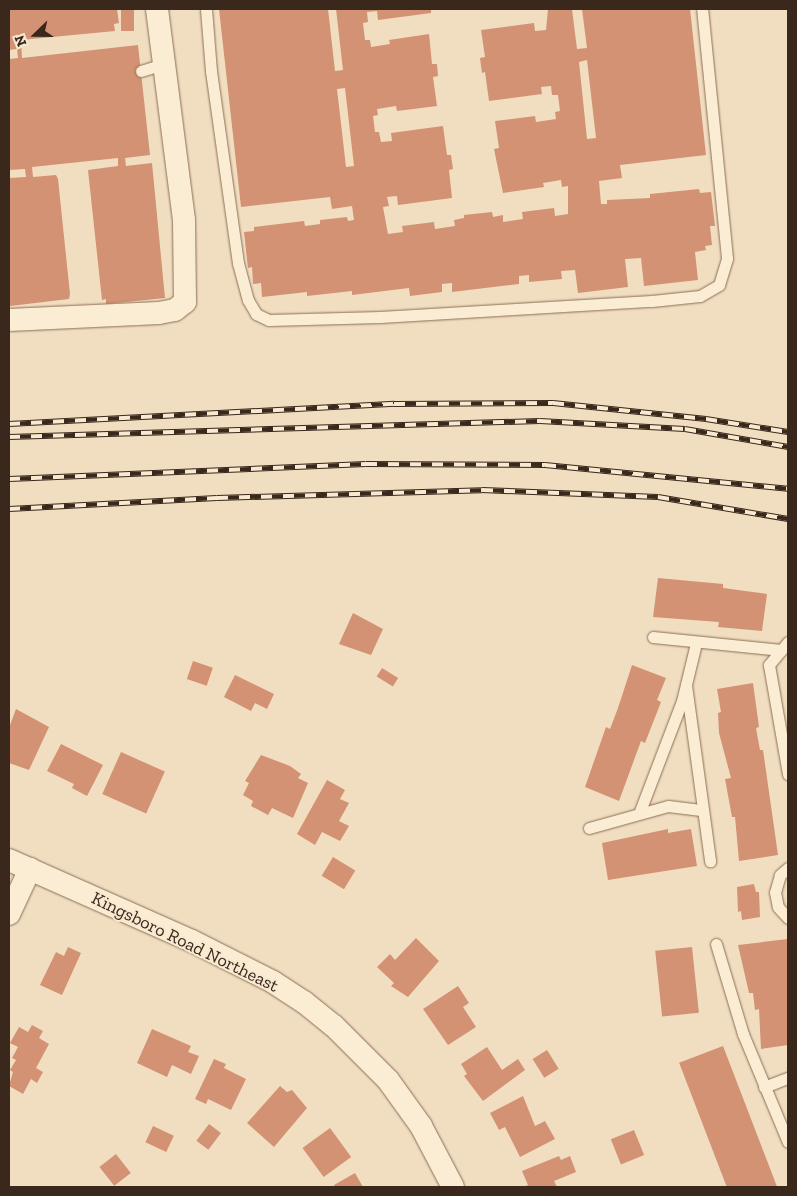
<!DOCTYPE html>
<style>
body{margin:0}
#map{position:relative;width:797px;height:1196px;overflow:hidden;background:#f1dec0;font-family:"Zilla Slab",serif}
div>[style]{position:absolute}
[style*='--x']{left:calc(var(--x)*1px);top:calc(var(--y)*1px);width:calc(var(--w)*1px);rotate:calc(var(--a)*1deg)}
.building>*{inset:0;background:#d29273;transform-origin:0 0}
.roads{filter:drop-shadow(0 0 1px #8c6e56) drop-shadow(0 0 1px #8c6e56)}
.lane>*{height:11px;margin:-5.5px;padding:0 5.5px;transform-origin:5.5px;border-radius:5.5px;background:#fbecd4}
.street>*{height:22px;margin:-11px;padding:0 11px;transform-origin:11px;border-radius:11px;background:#fbecd4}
.rail>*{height:5.5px;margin-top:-2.75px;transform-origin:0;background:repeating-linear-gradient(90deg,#f8e9d0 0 11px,#3a281c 0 22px);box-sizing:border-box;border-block:1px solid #3a281c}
span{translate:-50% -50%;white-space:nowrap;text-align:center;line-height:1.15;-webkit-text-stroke:4px #f8e9d0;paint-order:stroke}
.street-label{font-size:18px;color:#3a281c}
.frame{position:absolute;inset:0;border:10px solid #3a281c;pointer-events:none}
.north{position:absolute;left:10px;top:10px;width:50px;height:50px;-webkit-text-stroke:4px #f8e9d0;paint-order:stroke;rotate:248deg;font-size:14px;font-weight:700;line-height:20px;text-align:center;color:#3a281c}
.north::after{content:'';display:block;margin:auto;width:18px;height:22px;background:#3a281c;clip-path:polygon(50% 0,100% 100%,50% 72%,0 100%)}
</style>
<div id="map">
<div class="building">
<i style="clip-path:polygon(9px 9px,117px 9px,119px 23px,114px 24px,115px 31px,21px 40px,22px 58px,138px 45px,150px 155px,125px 158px,126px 166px,152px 163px,165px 298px,106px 304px,106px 299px,102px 300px,88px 170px,118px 166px,118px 158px,32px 167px,33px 177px,56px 175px,58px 179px,70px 294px,69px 299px,10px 306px,9px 178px,26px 177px,25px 169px,9px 170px,9px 59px,18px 58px,17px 49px,9px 50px)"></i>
<i style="left:121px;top:9px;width:13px;height:22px"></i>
<i style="clip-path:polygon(evenodd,219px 9px,328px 9px,335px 71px,343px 70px,336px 9px,431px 9px,431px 13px,378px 20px,377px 11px,367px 12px,368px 22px,363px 23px,365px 40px,370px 40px,371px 47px,390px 44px,389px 40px,429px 34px,432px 64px,437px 64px,438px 76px,433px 77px,437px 106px,397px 111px,396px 106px,377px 109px,378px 115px,373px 116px,375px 132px,379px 132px,381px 142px,392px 141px,391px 133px,443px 126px,447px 155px,451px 155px,453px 169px,449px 170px,452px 198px,398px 205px,397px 196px,387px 197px,389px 206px,383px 207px,388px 234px,403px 232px,402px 226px,434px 222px,435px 229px,455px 226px,454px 220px,464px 218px,464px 215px,492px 212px,493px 217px,503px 215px,503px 222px,523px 219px,522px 212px,554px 208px,555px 216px,568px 214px,568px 186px,562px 187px,561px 180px,543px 183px,544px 187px,503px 193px,494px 149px,499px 148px,495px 121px,535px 116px,536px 122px,556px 119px,555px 112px,560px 111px,558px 95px,552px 95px,551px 86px,541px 87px,542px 94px,489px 101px,485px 72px,482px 73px,480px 58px,485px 57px,481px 30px,534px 23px,535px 31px,546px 30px,548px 9px,572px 9px,577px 49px,587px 48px,582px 9px,690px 9px,706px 155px,620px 165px,622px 178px,599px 181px,601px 204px,607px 204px,607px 200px,650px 198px,650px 194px,699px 189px,700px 193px,711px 192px,715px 226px,710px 226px,712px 245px,705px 246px,706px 250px,695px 252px,698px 280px,644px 286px,641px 258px,625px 259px,628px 287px,578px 293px,575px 270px,561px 271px,562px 279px,529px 282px,529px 275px,519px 276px,519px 284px,452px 292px,452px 283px,442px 284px,442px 292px,410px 296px,409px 288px,352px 295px,352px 291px,307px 296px,307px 292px,262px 297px,261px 283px,253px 284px,252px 267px,248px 268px,244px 232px,254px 231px,254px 227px,304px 221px,305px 226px,320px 224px,320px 220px,347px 217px,348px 221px,354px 220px,352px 206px,332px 209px,330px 197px,241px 207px,219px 9px,587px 60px,596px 138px,587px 139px,579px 62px,587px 60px,219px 9px,345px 88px,354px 166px,346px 167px,337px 89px,345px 88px)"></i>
<i style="clip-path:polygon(658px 578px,723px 584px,723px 588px,767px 594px,762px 631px,718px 627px,719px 622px,653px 617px)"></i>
<i style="clip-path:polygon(353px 613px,383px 629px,371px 655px,339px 644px)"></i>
<i style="left:193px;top:661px;width:21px;height:19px;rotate:19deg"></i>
<i style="clip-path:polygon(632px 665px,666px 678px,657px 700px,661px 702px,645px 743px,641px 741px,619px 801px,585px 787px,606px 727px,610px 729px,618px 708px)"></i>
<i style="left:382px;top:668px;width:19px;height:10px;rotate:32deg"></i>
<i style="clip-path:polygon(235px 675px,274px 694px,267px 709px,255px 703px,251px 711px,224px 697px)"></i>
<i style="clip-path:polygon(753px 683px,759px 727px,756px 728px,760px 750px,763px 750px,778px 855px,739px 861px,735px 817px,732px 817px,725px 779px,731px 778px,719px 733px,718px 713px,721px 712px,717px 689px)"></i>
<i style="clip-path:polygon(16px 709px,49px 727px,29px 770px,9px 763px,9px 728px)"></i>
<i style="clip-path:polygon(61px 744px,103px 765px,87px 796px,72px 788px,74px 784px,47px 771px)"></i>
<i style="left:121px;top:752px;width:48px;height:46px;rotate:24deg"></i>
<i style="clip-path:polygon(261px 755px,290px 766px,301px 774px,298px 778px,308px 783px,293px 818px,272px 808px,268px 815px,251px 806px,253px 801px,243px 795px,249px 783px,245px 781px)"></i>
<i style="clip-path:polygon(327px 780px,345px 790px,340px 799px,349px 803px,339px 821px,349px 826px,340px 841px,322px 832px,315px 845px,297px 834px)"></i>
<i style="clip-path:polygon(668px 829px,668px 833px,691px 829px,697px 866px,608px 880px,602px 843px)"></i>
<i style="left:333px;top:857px;width:26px;height:22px;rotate:31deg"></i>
<i style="clip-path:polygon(754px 884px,756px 892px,759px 892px,760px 917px,742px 920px,741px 911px,738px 912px,737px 887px)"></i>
<i style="clip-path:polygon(416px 938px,439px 961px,408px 997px,391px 986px,394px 983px,377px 967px,390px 954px,395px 960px)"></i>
<i style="clip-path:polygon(788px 939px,788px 1045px,761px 1049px,759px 1009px,755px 1010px,753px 993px,749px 993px,738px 945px)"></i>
<i style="clip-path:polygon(68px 947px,81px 953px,62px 995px,40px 985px,56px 952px,64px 956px)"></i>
<i style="left:692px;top:947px;width:66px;height:37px;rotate:84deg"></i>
<i style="clip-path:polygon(458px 986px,469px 1003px,463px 1007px,476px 1027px,448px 1045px,423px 1009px)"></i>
<i style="clip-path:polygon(32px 1025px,43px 1031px,39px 1038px,49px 1044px,36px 1068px,43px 1072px,37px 1083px,31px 1079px,23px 1094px,9px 1086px,13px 1072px,10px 1070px,16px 1060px,12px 1058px,18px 1047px,10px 1043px,19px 1027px,28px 1032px)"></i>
<i style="clip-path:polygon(152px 1029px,191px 1046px,188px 1052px,199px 1056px,191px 1074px,172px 1065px,167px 1077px,137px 1063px)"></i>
<i style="left:723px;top:1046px;width:151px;height:47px;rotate:69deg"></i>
<i style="clip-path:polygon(487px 1047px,502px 1070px,518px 1059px,525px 1070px,483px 1101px,464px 1076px,467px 1074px,461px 1064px)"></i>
<i style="left:547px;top:1050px;width:22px;height:17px;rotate:58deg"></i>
<i style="clip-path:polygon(214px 1059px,226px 1064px,224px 1068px,246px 1079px,231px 1110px,208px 1099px,206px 1104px,195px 1099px)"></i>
<i style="clip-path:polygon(280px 1086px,287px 1092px,292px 1090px,307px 1108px,274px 1147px,247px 1123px)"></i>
<i style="clip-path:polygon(523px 1096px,535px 1126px,545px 1121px,555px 1139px,520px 1157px,505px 1127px,499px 1130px,490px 1113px)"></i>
<i style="left:209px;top:1124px;width:15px;height:21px;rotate:37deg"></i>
<i style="left:153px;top:1126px;width:23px;height:18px;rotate:25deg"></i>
<i style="left:330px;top:1128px;width:36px;height:34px;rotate:54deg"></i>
<i style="left:634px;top:1130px;width:27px;height:25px;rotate:68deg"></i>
<i style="left:116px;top:1154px;width:24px;height:21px;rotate:52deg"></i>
<i style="clip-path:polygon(559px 1156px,561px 1160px,570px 1156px,576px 1172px,554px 1181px,557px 1187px,523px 1187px,528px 1185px,522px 1171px)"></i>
<i style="clip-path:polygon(355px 1173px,363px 1187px,335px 1187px,334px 1185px)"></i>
</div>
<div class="roads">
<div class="lane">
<i style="--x:206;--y:9;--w:62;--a:85.4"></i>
<i style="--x:211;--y:71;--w:194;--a:82"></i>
<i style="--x:238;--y:263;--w:38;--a:75"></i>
<i style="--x:248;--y:300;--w:16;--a:60"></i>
<i style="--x:256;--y:314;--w:14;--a:25"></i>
<i style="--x:269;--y:320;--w:111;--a:-1.5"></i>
<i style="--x:380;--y:317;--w:272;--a:-3.4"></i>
<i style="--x:652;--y:301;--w:48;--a:-5.9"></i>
<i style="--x:700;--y:296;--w:22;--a:-30"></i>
<i style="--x:719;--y:285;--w:28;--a:-73"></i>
<i style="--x:727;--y:258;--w:250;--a:-95.7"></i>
<i style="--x:141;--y:71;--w:24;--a:-17"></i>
<i style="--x:653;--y:637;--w:129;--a:5.8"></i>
<i style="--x:788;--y:642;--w:30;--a:130"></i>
<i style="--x:769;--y:665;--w:111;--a:80.1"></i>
<i style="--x:686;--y:685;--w:178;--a:82.2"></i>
<i style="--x:640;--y:811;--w:118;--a:-69.1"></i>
<i style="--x:682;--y:701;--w:60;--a:-76.4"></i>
<i style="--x:589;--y:828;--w:82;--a:-15.6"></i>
<i style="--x:668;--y:806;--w:35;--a:7"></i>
<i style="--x:788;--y:868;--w:11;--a:139"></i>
<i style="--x:780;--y:875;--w:18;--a:106"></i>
<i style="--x:775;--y:892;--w:15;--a:79"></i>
<i style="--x:778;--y:907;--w:15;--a:48"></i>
<i style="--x:716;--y:944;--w:94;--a:73.3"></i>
<i style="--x:743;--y:1034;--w:117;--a:67.4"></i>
<i style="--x:764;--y:1087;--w:26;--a:-21"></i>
</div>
<div class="street">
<i style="--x:9;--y:320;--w:150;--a:-2.7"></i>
<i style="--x:159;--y:313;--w:16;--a:-11"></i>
<i style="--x:175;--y:310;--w:13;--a:-39"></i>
<i style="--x:185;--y:302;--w:82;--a:-90.7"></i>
<i style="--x:184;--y:220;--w:213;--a:-97.3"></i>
<i style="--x:9;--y:860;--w:200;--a:23.9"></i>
<i style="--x:192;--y:941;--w:91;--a:26.8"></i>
<i style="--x:273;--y:982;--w:37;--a:33"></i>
<i style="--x:304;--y:1002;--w:38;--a:39"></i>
<i style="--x:334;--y:1026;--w:76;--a:45"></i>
<i style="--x:388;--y:1080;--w:57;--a:54.3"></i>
<i style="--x:421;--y:1126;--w:69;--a:62.3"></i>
<i style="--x:9;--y:914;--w:50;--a:-65"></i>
</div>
</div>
<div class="rail">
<i style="--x:9;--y:424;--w:386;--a:-3"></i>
<i style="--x:394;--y:404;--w:159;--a:-0.4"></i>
<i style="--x:553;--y:403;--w:154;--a:6"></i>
<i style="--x:706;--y:419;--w:83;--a:9"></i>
<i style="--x:9;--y:437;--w:531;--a:-1.73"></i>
<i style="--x:540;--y:421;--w:145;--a:3.2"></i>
<i style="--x:685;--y:429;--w:105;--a:9.9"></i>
<i style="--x:9;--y:479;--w:357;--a:-2.4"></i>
<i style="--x:366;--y:464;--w:179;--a:0.3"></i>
<i style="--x:545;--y:465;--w:244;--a:5.6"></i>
<i style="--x:9;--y:509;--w:208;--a:-3"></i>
<i style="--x:217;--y:498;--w:265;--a:-1.7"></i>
<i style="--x:482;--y:490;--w:176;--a:2.3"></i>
<i style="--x:658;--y:497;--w:132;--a:9.6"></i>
</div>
<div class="street-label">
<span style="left:185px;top:942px;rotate:26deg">Kingsboro Road Northeast</span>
</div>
<div class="frame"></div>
<div class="north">N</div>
</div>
